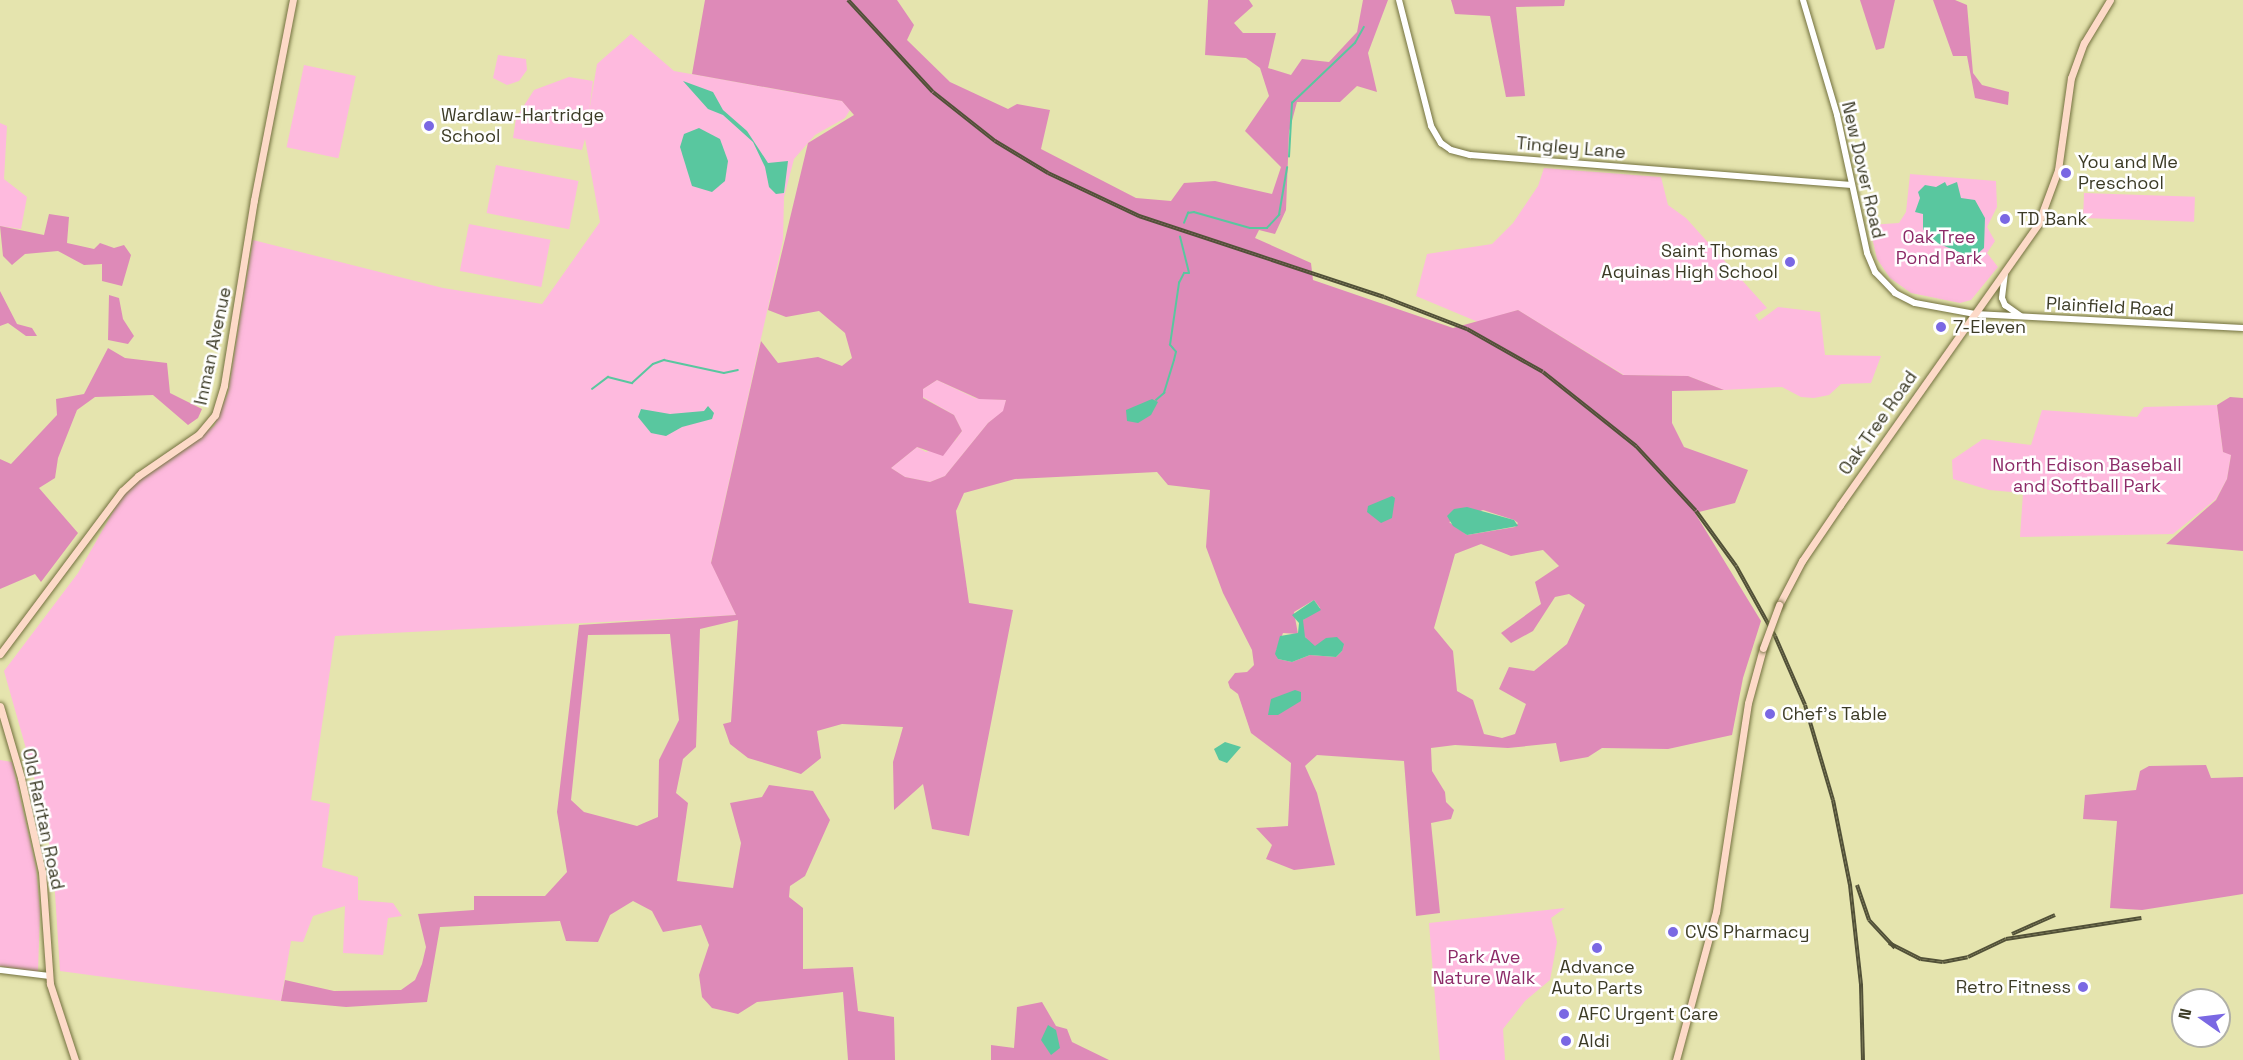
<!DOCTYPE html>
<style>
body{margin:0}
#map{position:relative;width:2243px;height:1060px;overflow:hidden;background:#e5e4ae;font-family:"Space Grotesk",sans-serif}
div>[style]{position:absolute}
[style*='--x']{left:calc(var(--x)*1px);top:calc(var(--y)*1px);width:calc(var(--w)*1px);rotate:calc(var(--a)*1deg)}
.green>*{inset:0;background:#febade;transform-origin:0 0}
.forest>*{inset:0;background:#de8ab8}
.water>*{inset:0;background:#59c79f}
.stream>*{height:1.5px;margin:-0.75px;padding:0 0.75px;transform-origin:0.75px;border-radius:0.75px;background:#59c79f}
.roads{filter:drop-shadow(0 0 2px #73713f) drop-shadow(0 0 2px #73713f)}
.tertiary>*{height:6px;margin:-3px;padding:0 3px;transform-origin:3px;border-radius:3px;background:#fff}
.secondary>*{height:7px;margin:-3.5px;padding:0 3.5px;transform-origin:3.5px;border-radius:3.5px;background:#fddac8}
.rail>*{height:4px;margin-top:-2px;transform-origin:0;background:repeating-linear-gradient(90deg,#fff 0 4.5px,#525138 0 9px);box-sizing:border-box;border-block:2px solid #525138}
.bridges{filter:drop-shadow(0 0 2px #73713f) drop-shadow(0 0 2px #73713f)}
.secondary-bridge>*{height:7px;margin:-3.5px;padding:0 3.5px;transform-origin:3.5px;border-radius:3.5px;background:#fddac8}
.dots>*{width:16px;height:16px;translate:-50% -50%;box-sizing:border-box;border:3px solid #fff;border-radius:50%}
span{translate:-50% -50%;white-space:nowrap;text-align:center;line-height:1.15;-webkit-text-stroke:5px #fff;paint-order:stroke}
.poi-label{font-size:18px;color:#3c3b26}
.left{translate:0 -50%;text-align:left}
.right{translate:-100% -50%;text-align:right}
.street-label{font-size:18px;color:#3c3b26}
.park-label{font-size:18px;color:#8d2b68}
.north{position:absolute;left:2171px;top:988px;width:60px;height:60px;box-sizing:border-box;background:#fff;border:2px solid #b1b1a8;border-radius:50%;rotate:284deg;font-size:16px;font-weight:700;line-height:24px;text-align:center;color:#3c3b26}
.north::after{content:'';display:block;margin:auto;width:21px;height:27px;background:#7a68e3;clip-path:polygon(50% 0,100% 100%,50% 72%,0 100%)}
</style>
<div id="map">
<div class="green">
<i style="clip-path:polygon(631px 34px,674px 71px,842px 101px,850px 110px,845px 118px,815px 135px,794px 159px,784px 197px,783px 240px,711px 562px,736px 615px,335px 636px,311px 800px,330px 804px,322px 867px,358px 877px,358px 900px,393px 903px,402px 916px,388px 918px,383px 955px,343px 953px,345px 906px,313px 916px,303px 942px,291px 941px,281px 1001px,60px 971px,53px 862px,38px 791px,4px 671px,78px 573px,122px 496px,141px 478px,214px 426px,228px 393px,253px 240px,443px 288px,542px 304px,600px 222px,585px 139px,582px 150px,513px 138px,516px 118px,534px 90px,569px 77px,593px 81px,589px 112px,597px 64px)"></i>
<i style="clip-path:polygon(498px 55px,526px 59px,527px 70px,519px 81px,507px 85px,493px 78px)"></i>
<i style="left:304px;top:65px;width:53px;height:84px;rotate:12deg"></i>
<i style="clip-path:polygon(0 123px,7px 126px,4px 179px,27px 197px,21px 229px,0 226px)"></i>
<i style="left:496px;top:165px;width:84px;height:49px;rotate:11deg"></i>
<i style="clip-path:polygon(1544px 168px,1661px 177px,1668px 205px,1686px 218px,1767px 308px,1755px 315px,1759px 321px,1778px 307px,1820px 312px,1825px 355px,1881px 356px,1871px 383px,1841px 384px,1829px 395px,1814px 398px,1801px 397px,1782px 387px,1724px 390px,1688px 376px,1624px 375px,1518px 310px,1478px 322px,1416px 296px,1427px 254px,1492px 244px,1513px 223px,1538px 186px)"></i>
<i style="clip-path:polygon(1910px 174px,1996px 181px,1997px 207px,1987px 227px,1995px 241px,1987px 253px,1998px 267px,1971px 300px,1960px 303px,1911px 293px,1890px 278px,1877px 259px,1869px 225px,1899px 223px,1906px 212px)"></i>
<i style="left:2084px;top:193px;width:111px;height:25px;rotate:2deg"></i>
<i style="left:469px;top:224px;width:83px;height:48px;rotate:11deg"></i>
<i style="clip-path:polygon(937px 380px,975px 398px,1006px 400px,1004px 411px,988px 423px,945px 476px,930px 482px,905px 477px,891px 468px,917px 447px,926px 452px,955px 441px,962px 431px,954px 415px,923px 397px,923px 389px)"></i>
<i style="clip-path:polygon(2217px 405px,2223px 452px,2231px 454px,2227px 479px,2216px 499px,2173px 534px,2020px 537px,2023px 493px,1989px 490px,1953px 479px,1952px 460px,1983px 439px,2031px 445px,2042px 410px,2137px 417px,2144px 407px)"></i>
<i style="clip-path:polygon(0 760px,12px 762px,36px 867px,40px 911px,38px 972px,0 966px)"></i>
<i style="clip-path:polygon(1565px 908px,1551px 918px,1557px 942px,1550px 980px,1525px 1001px,1503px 1029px,1505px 1060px,1440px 1060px,1429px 923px)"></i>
</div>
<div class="forest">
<i style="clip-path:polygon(evenodd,705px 0,897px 0,914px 25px,907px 40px,950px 82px,1008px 109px,1017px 104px,1050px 110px,1041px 149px,1136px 198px,1171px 201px,1184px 183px,1215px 181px,1272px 194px,1281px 167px,1245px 131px,1269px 96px,1260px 68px,1246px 58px,1205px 55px,1208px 0,1249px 0,1253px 6px,1234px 23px,1243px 33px,1276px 33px,1268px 68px,1291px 75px,1302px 59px,1329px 62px,1357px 32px,1363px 0,1388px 0,1368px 53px,1377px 92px,1357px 86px,1340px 102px,1297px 102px,1289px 132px,1286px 210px,1275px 234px,1259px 230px,1255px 238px,1311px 263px,1313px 280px,1453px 328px,1518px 310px,1623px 375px,1688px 376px,1724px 390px,1672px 391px,1672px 423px,1684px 447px,1748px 470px,1735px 503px,1695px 513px,1761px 621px,1743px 678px,1732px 735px,1668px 749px,1602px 748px,1588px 757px,1560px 762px,1556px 743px,1508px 748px,1455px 745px,1431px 748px,1432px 771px,1445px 792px,1446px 802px,1454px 810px,1451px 819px,1431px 823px,1440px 913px,1416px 916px,1404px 761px,1317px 755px,1305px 766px,1317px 793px,1335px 865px,1294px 870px,1266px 859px,1272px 845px,1256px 828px,1288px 826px,1291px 763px,1251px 733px,1238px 694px,1230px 688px,1228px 682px,1235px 673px,1247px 672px,1254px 665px,1252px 650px,1223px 593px,1206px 547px,1210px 490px,1168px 485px,1157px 472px,1015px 479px,964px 493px,956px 511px,969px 603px,1013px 610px,969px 836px,932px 829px,923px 784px,894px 810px,893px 762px,903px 727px,842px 724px,817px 731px,821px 758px,801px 774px,748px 758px,730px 744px,723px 724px,731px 722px,738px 620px,700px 629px,696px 747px,683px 759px,676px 793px,688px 803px,677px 881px,733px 888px,741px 843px,730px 803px,762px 797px,769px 785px,813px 791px,830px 820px,805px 876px,790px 886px,789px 897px,803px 908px,803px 969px,853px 967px,858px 1011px,894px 1017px,895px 1060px,848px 1060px,843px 992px,757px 1002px,738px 1014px,712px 1008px,702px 997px,699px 975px,709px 945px,701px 925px,663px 932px,652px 911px,633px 901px,610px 915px,598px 942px,566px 941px,560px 921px,440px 927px,427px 1002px,346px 1007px,281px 1001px,285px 980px,334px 991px,401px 990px,415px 980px,422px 964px,426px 947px,418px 914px,474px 910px,474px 896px,545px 896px,567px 872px,557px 812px,579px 625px,736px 615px,711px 563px,761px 341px,778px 363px,818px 357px,842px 366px,852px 358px,845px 333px,819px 311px,786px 317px,768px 310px,808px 143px,854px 115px,842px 101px,692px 74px,705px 0,937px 380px,979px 399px,1006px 400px,1003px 411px,988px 423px,945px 476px,930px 482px,905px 477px,891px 468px,917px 447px,943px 456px,962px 431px,954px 415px,923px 398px,923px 389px,937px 380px,705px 0,1483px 510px,1514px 520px,1518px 523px,1515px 527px,1467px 535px,1449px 522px,1483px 510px,705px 0,1481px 544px,1511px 556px,1543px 550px,1559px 566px,1535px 582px,1541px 604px,1501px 633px,1511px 643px,1533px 631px,1555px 597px,1569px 594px,1585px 605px,1567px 644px,1534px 671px,1509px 667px,1499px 689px,1526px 704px,1515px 734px,1502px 738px,1484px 734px,1473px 700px,1457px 691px,1453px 651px,1434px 628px,1455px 554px,1481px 544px,705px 0,1314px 600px,1320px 608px,1303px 620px,1302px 633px,1312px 646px,1321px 646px,1330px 638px,1342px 651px,1336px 657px,1310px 655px,1292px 662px,1278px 659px,1276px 651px,1283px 633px,1298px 634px,1294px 612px,1314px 600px,705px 0,670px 634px,679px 720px,659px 760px,658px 817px,637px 826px,584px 812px,571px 800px,588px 635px,670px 634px)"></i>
<i style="clip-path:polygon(1451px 0,1565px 0,1564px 6px,1516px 7px,1525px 96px,1506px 97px,1490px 16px,1455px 14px)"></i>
<i style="clip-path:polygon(1860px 0,1895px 0,1884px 48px,1876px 50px)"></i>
<i style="clip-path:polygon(1933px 0,1955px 0,1967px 5px,1973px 73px,1982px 85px,2009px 92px,2008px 105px,1975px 98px,1967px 56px,1953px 56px)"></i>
<i style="clip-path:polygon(49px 214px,69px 217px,67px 243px,94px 249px,100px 243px,114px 248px,124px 245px,131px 255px,122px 286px,102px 281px,102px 264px,84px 265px,58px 251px,25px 254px,12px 265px,3px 256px,0 226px,44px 235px)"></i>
<i style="clip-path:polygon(0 291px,17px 324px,32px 328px,37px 336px,26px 336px,8px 323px,0 326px)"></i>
<i style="clip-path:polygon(109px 295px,119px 298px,123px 319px,134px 336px,128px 344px,108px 340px)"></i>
<i style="clip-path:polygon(108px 348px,125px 358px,167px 363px,170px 393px,202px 409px,198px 418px,188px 425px,153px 395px,95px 397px,77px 410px,58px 458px,55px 478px,39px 488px,78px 533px,41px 582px,35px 574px,0 589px,0 459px,11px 464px,57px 415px,56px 399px,84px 394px)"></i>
<i style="clip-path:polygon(2230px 397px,2243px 398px,2243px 551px,2166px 544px,2216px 500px,2227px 479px,2231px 455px,2223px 452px,2217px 405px)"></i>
<i style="clip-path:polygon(2206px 765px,2211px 778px,2243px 777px,2243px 894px,2142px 910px,2110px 908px,2117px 821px,2083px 819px,2085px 795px,2136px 790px,2140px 771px,2149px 766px)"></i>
<i style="clip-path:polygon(1042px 1002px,1056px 1026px,1067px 1029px,1072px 1042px,1109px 1060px,991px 1060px,991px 1045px,1014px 1048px,1017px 1007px)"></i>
</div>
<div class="water">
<i style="clip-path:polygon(683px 81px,713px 92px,723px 110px,747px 131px,768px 163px,788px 161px,784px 193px,776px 194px,769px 187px,765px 167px,753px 142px,723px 115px,708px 109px)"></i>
<i style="clip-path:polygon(699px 128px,720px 139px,728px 161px,725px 181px,712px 192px,692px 186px,680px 147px,684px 134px)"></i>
<i style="clip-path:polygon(1945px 182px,1947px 186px,1957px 182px,1961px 198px,1975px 200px,1985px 218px,1984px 248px,1973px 258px,1930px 240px,1923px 229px,1923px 214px,1915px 212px,1920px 198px,1918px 192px,1925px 185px,1936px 187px)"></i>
<i style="clip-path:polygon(1152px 399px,1158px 402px,1151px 415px,1138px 423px,1127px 421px,1126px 410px)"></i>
<i style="clip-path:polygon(708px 406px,714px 413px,712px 419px,682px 427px,666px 436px,651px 433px,638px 417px,641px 409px,670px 414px,704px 411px)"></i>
<i style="clip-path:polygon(1392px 496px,1395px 498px,1392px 518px,1381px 523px,1367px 512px,1368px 506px)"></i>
<i style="clip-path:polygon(1467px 507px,1514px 520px,1518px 526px,1467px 535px,1453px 526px,1447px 516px,1454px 509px)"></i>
<i style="clip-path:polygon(1314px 600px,1321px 610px,1303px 620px,1305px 637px,1315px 646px,1326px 638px,1337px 637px,1344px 644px,1342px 651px,1336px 657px,1310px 655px,1292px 662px,1278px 659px,1275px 654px,1280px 636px,1298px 633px,1299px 623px,1292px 615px)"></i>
<i style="clip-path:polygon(1295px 690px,1301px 692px,1301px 701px,1278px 715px,1268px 715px,1271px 699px)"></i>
<i style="clip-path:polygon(1225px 742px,1241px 747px,1227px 763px,1219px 760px,1214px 749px)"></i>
<i style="clip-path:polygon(1048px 1025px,1056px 1030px,1060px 1048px,1051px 1055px,1041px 1040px)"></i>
</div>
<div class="stream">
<i style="--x:1289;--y:157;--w:54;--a:-86.8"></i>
<i style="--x:1292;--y:103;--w:87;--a:-43.6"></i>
<i style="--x:1355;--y:43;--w:18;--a:-61"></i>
<i style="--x:1184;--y:223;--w:11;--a:-68"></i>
<i style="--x:1188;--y:213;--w:6;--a:-9"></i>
<i style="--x:1194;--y:212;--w:58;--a:15.9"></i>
<i style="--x:1250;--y:228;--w:17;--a:0"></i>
<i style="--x:1267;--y:228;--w:18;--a:-47"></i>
<i style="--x:1279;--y:215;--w:48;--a:-80.3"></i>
<i style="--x:592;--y:389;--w:20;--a:-37"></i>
<i style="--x:608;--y:377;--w:25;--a:14"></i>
<i style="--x:632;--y:383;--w:28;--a:-42"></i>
<i style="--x:653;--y:364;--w:12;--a:-20"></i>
<i style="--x:664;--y:360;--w:61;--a:12.2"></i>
<i style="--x:724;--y:373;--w:14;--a:-12"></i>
<i style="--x:1156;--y:400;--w:11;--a:-41"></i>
<i style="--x:1164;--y:393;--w:34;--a:-73"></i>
<i style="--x:1174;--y:360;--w:8;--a:-76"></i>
<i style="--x:1176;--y:352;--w:9;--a:-131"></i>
<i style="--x:1170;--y:345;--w:63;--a:-81.7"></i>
<i style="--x:1179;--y:283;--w:11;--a:-63"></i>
<i style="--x:1184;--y:273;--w:5;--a:0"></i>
<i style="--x:1189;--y:273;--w:37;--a:-104"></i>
</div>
<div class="roads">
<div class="tertiary">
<i style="--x:1399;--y:0;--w:130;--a:75.7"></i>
<i style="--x:1431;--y:126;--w:20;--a:60"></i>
<i style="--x:1441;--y:143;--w:12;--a:35"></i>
<i style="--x:1451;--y:150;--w:20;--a:15"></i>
<i style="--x:1470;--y:155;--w:383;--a:4.5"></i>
<i style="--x:1803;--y:0;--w:120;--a:73.5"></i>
<i style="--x:1837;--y:115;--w:141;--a:77.7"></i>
<i style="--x:1867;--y:253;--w:21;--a:67"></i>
<i style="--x:1875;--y:272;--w:29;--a:46"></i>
<i style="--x:1895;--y:293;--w:22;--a:27"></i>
<i style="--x:1915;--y:303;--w:61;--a:10.4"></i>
<i style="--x:1975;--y:314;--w:268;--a:3"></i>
<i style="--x:2005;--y:273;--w:25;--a:97"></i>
<i style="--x:2002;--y:298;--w:8;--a:67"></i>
<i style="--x:2005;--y:305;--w:19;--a:35"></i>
<i style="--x:0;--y:970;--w:49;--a:7"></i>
</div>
<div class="secondary">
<i style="--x:1779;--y:605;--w:50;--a:-62.4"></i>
<i style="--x:1802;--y:561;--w:68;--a:-55.8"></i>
<i style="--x:1840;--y:505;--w:344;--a:-54.8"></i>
<i style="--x:2038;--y:224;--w:58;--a:-69.7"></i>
<i style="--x:2058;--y:170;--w:93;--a:-82"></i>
<i style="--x:2071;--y:78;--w:37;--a:-70"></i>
<i style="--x:2084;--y:43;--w:50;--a:-58.8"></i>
<i style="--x:0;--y:654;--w:204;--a:-53.2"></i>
<i style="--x:122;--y:491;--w:22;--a:-43"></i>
<i style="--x:138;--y:476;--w:74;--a:-34.5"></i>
<i style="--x:199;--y:434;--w:25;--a:-50"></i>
<i style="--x:215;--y:415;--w:31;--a:-73"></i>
<i style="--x:224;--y:385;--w:187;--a:-80.8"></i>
<i style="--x:254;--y:200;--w:204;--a:-79"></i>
<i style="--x:0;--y:706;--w:75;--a:73.7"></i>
<i style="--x:21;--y:778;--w:96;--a:77.4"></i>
<i style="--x:42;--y:872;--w:112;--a:85.9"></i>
<i style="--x:50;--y:984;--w:80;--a:71.8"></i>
<i style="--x:1676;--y:1060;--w:153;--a:-74.9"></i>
<i style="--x:1716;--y:912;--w:211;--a:-81.3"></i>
<i style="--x:1748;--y:703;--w:57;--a:-74.7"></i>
</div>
</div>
<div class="rail">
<i style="--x:848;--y:0;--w:125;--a:47.3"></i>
<i style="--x:933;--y:92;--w:79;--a:38.3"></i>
<i style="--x:995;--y:141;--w:62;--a:31.1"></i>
<i style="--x:1048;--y:173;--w:101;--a:25.3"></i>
<i style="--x:1139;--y:216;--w:258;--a:18.3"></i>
<i style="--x:1384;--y:297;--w:89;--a:21.1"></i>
<i style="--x:1467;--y:329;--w:87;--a:29.5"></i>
<i style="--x:1543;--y:372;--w:119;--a:38.5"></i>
<i style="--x:1636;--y:446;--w:88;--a:47.3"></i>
<i style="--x:1696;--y:511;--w:68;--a:54"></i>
<i style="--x:1736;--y:566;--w:80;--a:60.9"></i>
<i style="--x:1775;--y:636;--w:75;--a:66.5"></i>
<i style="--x:1805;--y:705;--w:99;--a:73.6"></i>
<i style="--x:1833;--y:800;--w:87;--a:78.7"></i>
<i style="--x:1850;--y:885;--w:101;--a:83.7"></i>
<i style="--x:1861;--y:985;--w:75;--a:88.5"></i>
<i style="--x:1857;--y:885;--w:37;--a:71"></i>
<i style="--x:1869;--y:920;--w:38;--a:47"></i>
<i style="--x:2012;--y:934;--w:47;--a:-23.8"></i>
<i style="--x:1889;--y:943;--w:36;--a:27"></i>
<i style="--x:1921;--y:959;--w:22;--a:8"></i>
<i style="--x:1943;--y:962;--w:25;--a:-11"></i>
<i style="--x:1968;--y:957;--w:42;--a:-25.3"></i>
<i style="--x:2006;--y:939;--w:137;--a:-8.8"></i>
</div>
<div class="bridges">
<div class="secondary-bridge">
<i style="--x:1763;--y:648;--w:46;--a:-69.6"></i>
</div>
</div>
<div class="dots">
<i style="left:429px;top:126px;background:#7a68e3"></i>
<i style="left:2066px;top:173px;background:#7a68e3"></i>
<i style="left:2005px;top:219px;background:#7a68e3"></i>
<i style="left:1790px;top:262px;background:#7a68e3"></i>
<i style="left:1941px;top:327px;background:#7a68e3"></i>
<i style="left:1770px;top:714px;background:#7a68e3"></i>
<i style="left:1673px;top:932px;background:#7a68e3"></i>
<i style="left:1597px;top:948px;background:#7a68e3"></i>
<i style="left:2083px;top:987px;background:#7a68e3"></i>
<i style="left:1564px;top:1014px;background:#7a68e3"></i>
<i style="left:1566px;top:1041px;background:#7a68e3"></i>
</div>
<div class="poi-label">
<span class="left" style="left:441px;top:126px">Wardlaw-Hartridge<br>School</span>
<span class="left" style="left:2078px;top:173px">You and Me<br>Preschool</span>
<span class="left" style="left:2017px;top:219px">TD Bank</span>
<span class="right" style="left:1778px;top:262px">Saint Thomas<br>Aquinas High School</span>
<span class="left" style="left:1953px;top:327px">7-Eleven</span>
<span class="left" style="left:1782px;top:714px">Chef's Table</span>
<span class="left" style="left:1685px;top:932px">CVS Pharmacy</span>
<span style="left:1597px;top:978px">Advance<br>Auto Parts</span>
<span class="right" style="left:2071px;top:987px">Retro Fitness</span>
<span class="left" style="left:1578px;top:1014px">AFC Urgent Care</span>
<span class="left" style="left:1578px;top:1041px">Aldi</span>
</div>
<div class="street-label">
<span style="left:1571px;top:148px;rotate:5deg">Tingley Lane</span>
<span style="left:1863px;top:170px;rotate:77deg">New Dover Road</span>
<span style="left:2110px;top:307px;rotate:3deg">Plainfield Road</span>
<span style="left:213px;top:346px;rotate:-78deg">Inman Avenue</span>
<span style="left:1878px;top:423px;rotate:-55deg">Oak Tree Road</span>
<span style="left:43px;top:819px;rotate:78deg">Old Raritan Road</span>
</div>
<div class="park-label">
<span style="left:1939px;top:248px">Oak Tree<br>Pond Park</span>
<span style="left:2087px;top:476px">North Edison Baseball<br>and Softball Park</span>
<span style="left:1484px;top:968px">Park Ave<br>Nature Walk</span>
</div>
<div class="north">N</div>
</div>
